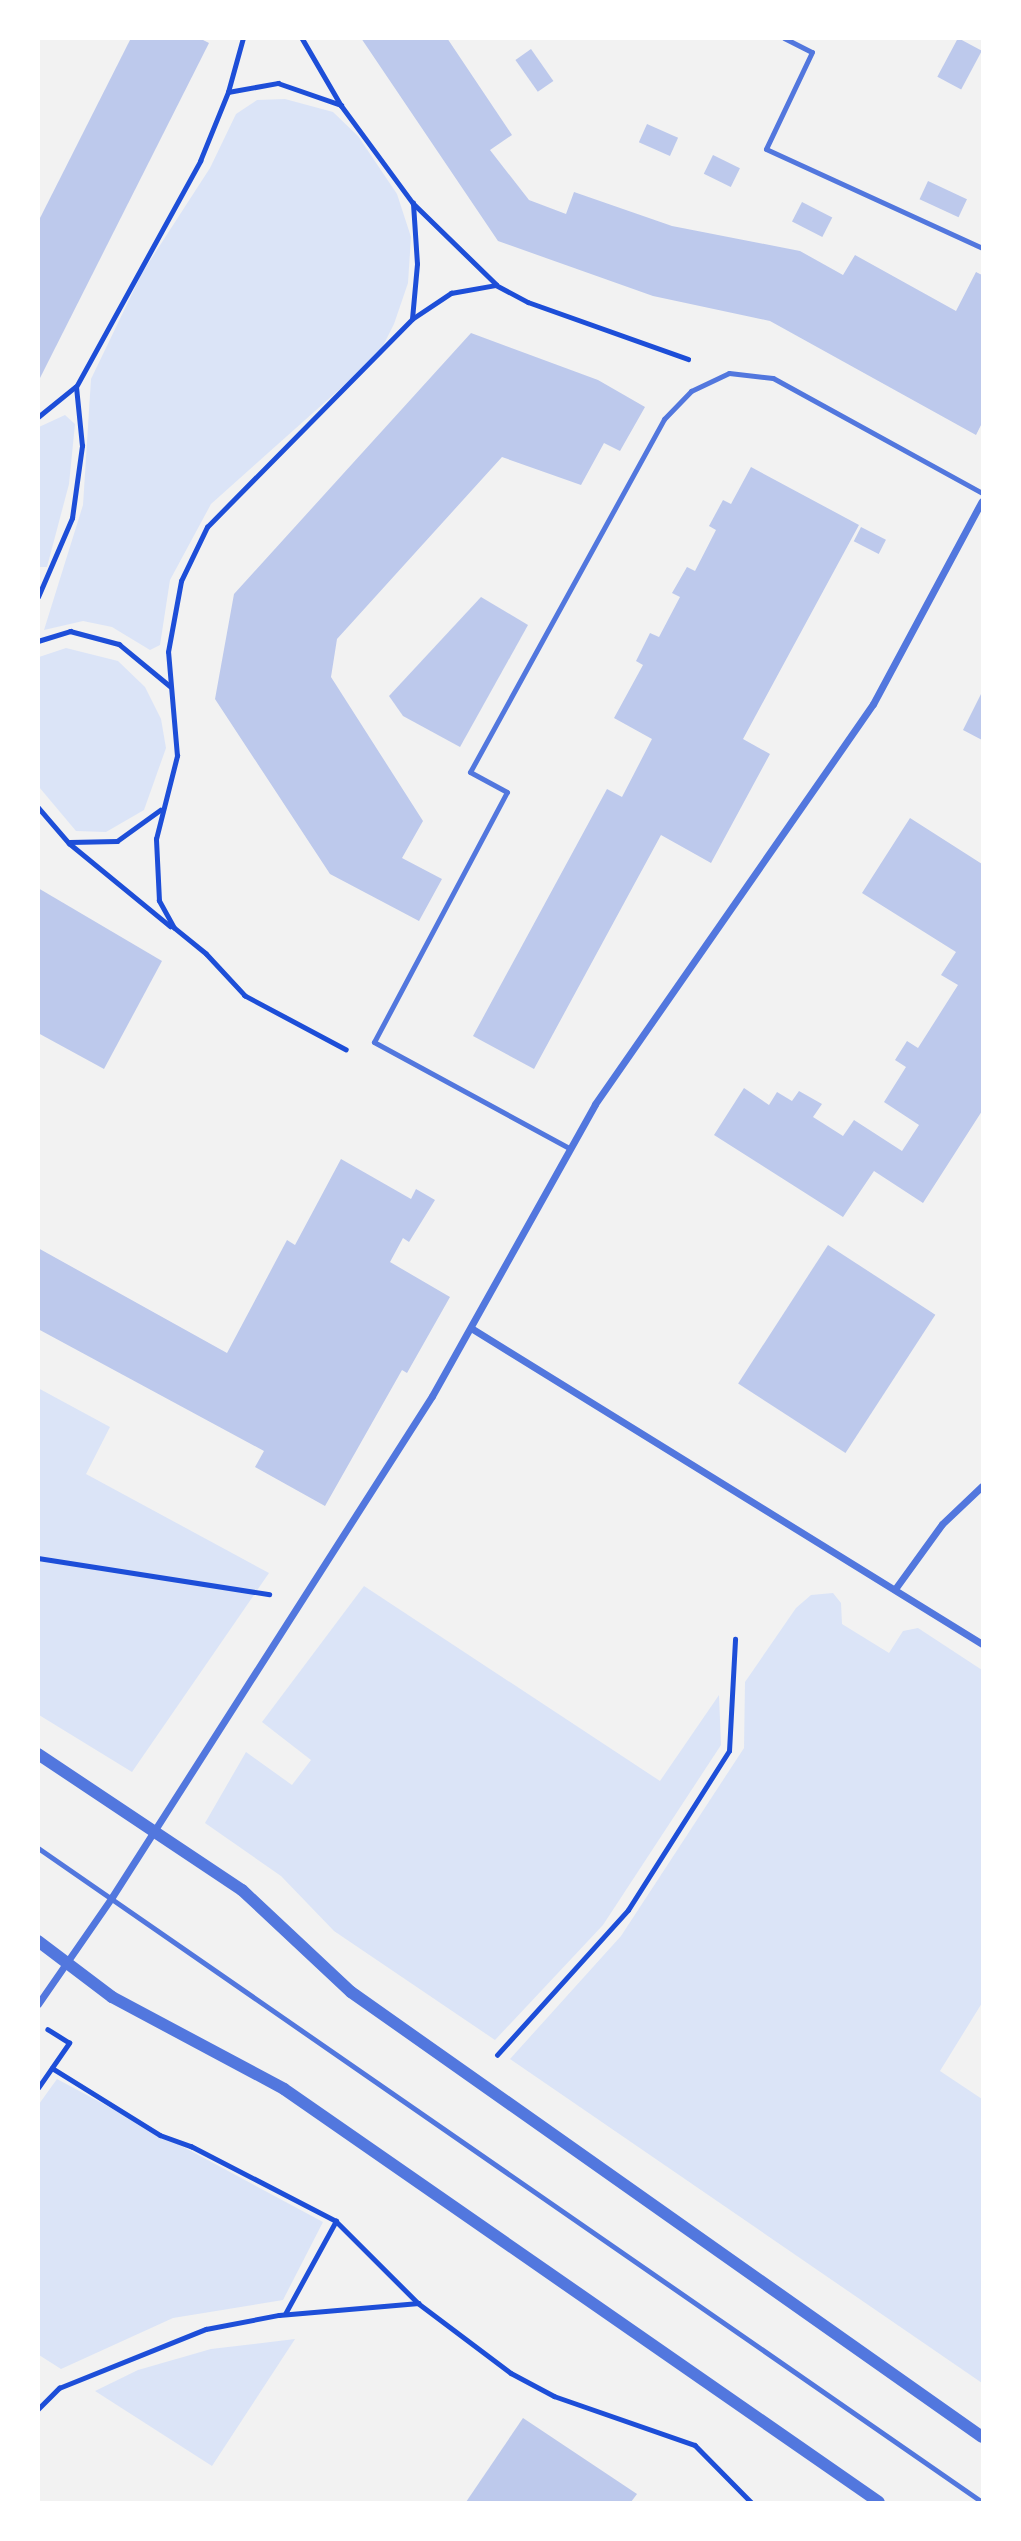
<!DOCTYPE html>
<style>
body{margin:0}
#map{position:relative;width:1021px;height:2541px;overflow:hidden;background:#f2f2f2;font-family:"Roboto Serif",serif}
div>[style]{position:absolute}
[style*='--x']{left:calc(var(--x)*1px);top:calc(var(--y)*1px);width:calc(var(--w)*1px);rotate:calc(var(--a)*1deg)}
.green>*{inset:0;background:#dbe4f7}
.building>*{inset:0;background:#bdc9ec;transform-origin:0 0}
.path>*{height:4.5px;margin:-2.25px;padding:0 2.25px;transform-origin:2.25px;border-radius:2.25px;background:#1d4ed8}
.service>*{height:5px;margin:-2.5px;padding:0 2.5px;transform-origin:2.5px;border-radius:2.5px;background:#5277de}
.minor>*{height:7px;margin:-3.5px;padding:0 3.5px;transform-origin:3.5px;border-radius:3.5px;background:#5277de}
.tertiary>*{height:12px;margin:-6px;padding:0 6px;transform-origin:6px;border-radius:6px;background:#5277de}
span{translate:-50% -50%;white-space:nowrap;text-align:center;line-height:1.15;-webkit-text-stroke:7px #fff;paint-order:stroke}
.frame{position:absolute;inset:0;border:40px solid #fff;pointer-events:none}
</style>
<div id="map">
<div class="green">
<i style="clip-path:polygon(285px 99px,333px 112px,358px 136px,397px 194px,411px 237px,408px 283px,394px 324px,379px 354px,211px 504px,170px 580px,160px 645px,150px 650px,112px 627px,83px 621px,44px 630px,83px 505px,91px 379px,142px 273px,210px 168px,236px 114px,257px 100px)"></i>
<i style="clip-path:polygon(65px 415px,75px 424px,69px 484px,47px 567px,39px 567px,39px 427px)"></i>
<i style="clip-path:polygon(66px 648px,118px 661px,145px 687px,161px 719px,166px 748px,144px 810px,106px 832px,76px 831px,39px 787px,39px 657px)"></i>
<i style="clip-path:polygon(38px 1388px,110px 1427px,86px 1474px,269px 1573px,132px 1772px,39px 1715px)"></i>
<i style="clip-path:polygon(364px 1586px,660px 1781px,719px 1695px,721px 1745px,603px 1925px,495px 2040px,334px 1931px,281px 1876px,205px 1823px,246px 1752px,292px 1785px,311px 1760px,262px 1722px)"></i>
<i style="clip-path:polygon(833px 1593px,841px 1603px,842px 1624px,889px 1653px,903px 1631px,918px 1628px,982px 1670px,982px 2003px,940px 2071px,982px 2099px,982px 2383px,510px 2059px,621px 1936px,744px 1748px,745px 1682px,796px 1608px,811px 1595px)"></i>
<i style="clip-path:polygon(57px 2079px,323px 2222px,283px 2300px,173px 2318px,61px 2369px,39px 2355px,39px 2104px)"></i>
<i style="clip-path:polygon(295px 2339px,212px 2466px,95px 2391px,138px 2370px,211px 2349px)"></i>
</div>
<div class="building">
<i style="clip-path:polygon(131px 38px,199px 38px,209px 43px,38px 382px,38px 222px)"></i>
<i style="clip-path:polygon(361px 38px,447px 38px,512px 135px,490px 150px,529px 200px,566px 214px,574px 192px,672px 226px,800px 251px,843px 275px,855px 255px,956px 311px,976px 272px,982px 275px,982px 423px,976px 435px,770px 321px,653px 296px,498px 241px)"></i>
<i style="left:958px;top:38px;width:27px;height:44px;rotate:28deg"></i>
<i style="left:531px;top:49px;width:39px;height:19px;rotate:55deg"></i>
<i style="left:647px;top:124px;width:34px;height:20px;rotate:24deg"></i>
<i style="left:713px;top:155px;width:30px;height:21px;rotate:26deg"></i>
<i style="left:928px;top:181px;width:43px;height:20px;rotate:25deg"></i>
<i style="left:802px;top:202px;width:34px;height:22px;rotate:27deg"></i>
<i style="clip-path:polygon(471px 333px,598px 380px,645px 407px,620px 451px,604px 443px,581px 485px,502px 457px,337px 639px,331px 677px,423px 821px,402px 858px,442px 879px,419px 921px,330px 874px,215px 699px,234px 594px)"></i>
<i style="clip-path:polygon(751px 467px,859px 525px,743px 739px,770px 754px,711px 863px,661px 835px,534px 1069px,473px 1036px,607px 789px,622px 797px,652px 739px,614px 718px,643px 665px,636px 661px,650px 633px,659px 637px,680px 597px,672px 593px,687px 567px,695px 571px,716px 530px,709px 526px,723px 500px,731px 504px)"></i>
<i style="left:861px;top:527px;width:28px;height:16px;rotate:27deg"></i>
<i style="clip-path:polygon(481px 597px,528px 625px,460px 747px,403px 716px,389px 696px)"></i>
<i style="clip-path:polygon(982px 692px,982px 740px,963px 730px)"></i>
<i style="clip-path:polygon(910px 818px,982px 864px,982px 1111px,923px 1203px,874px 1171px,843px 1217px,714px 1135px,744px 1088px,769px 1105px,777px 1092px,792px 1101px,799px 1091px,822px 1104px,813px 1117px,843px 1136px,854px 1120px,902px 1151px,919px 1125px,884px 1102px,906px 1067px,895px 1060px,907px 1041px,918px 1048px,958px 985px,941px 975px,956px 952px,862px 893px)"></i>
<i style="clip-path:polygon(38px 888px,162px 961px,104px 1069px,38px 1033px)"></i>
<i style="clip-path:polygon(341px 1159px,411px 1199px,416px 1189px,435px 1200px,409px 1242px,403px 1238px,390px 1262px,450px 1297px,407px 1373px,402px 1370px,325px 1506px,255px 1467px,264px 1451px,38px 1329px,38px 1248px,227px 1353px,287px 1240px,295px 1245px)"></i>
<i style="left:828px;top:1245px;width:128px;height:165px;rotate:33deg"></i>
<i style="clip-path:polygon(523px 2418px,637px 2494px,631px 2502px,466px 2502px)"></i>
</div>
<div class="path">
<i style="--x:302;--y:38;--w:78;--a:59.8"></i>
<i style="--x:341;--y:105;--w:122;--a:53.7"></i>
<i style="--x:413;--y:203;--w:116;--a:44.3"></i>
<i style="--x:228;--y:92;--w:51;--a:-10.2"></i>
<i style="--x:278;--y:83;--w:67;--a:19.2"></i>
<i style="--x:412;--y:319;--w:55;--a:-84.8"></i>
<i style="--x:417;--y:264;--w:61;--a:-93.8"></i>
<i style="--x:38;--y:417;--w:48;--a:-39"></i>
<i style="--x:38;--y:597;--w:86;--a:-66.7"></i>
<i style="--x:72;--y:518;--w:73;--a:-82.1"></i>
<i style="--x:82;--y:446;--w:59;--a:-95.8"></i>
<i style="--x:76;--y:387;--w:258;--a:-61.2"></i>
<i style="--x:200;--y:161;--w:74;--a:-67.9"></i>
<i style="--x:228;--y:92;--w:56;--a:-74.5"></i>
<i style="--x:38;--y:641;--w:34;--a:-17"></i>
<i style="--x:70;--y:631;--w:51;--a:14.9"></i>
<i style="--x:119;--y:644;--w:66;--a:39.5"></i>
<i style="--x:38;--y:807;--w:48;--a:49.3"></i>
<i style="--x:69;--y:843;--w:131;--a:39.4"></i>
<i style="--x:70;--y:842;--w:47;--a:-1.2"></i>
<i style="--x:117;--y:841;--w:53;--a:-35.8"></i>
<i style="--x:346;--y:1050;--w:115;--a:-151.9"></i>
<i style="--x:245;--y:996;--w:57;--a:-132.9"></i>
<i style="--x:206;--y:954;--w:41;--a:-140.9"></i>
<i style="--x:174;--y:928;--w:31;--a:-119"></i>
<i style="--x:159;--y:901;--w:62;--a:-92.8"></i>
<i style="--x:156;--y:839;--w:86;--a:-75.8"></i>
<i style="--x:177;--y:756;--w:104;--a:-94.9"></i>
<i style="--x:168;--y:652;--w:72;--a:-79.6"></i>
<i style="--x:181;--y:581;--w:60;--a:-64.3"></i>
<i style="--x:207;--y:527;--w:292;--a:-45.4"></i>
<i style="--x:412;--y:319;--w:47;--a:-33.7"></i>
<i style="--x:451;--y:293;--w:46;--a:-10.1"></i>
<i style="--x:496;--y:285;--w:36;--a:28"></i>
<i style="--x:528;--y:302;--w:170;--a:19.6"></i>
<i style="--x:38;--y:1558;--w:234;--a:8.9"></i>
<i style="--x:497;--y:2055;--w:195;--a:-47.9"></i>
<i style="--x:628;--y:1910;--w:188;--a:-57.6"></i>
<i style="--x:729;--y:1751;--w:112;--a:-86.9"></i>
<i style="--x:52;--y:2068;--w:127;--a:31.8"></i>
<i style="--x:160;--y:2135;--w:33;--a:20"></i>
<i style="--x:191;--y:2146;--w:163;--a:27.3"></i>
<i style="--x:336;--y:2221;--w:116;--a:45"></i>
<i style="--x:38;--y:2088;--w:55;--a:-55.4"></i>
<i style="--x:69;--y:2043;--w:25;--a:-148"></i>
<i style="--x:285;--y:2314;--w:106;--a:-61.3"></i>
<i style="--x:38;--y:2409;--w:30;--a:-45"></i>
<i style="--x:59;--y:2388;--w:158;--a:-21.9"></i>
<i style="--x:206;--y:2329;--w:74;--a:-10.9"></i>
<i style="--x:279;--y:2315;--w:140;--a:-4.9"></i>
<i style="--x:418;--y:2303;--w:116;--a:37"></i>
<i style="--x:511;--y:2373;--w:49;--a:28.1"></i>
<i style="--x:554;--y:2396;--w:149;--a:19.2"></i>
<i style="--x:695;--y:2445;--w:80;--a:45.5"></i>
</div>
<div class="service">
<i style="--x:784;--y:38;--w:31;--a:27"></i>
<i style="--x:812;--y:52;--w:107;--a:115.4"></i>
<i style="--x:766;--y:149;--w:238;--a:24.6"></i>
<i style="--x:569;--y:1148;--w:222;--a:-151.5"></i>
<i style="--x:374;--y:1042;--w:283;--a:-62"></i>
<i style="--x:507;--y:792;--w:42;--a:-151.6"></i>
<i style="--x:470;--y:772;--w:403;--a:-61.2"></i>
<i style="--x:664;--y:419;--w:39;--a:-46"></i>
<i style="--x:691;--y:391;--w:42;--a:-25.3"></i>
<i style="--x:729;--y:373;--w:44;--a:6.5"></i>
<i style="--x:773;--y:378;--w:239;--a:28.8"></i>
<i style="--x:38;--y:1848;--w:1148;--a:34.71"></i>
</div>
<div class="minor">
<i style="--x:471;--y:1328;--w:601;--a:31.73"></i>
<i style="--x:895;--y:1589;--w:80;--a:-54.1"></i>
<i style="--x:942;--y:1524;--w:55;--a:-43.5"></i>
<i style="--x:38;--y:2004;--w:130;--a:-55.3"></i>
<i style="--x:112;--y:1897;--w:594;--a:-57.43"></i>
<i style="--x:432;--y:1396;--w:334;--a:-60.8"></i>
<i style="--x:595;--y:1104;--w:487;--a:-55.2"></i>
<i style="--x:873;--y:704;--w:230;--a:-61.8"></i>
</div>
<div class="tertiary">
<i style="--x:38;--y:1754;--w:245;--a:33.7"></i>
<i style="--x:242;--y:1890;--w:149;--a:43.1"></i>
<i style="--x:351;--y:1992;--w:772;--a:35.19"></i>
<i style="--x:38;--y:1941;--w:93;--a:37.1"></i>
<i style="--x:112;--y:1997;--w:195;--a:28.1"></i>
<i style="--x:284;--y:2089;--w:724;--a:34.77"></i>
</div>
<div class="frame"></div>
</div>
